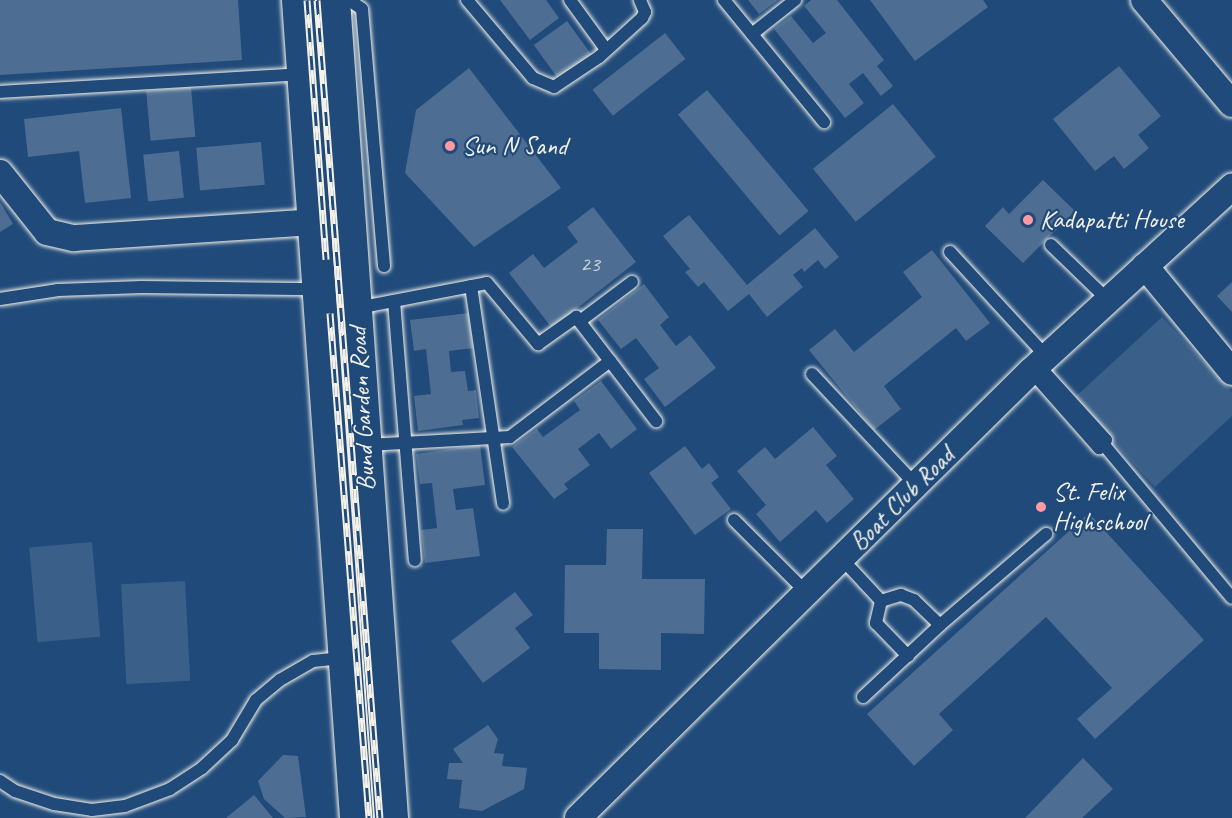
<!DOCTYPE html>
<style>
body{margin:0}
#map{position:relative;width:1232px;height:818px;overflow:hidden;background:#1f4a7a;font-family:Caveat,sans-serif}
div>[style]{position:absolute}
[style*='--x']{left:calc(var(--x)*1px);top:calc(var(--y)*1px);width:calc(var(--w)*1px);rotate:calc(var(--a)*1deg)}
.green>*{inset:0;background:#3a5f88;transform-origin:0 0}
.building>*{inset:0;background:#4d6e92;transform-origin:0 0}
.roads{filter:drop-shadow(0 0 2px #f4f1e8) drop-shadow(0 0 2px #f4f1e8)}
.service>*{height:12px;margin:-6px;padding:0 6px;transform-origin:6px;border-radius:6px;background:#1f4a7a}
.minor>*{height:26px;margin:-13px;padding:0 13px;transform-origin:13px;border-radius:13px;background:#1f4a7a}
.trunk>*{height:33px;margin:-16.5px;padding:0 16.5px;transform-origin:16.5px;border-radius:16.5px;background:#1f4a7a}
.rail>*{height:7px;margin-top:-3.5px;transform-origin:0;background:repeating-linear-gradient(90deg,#1f4a7a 0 14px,#f4f1e8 0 28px);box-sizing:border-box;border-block:2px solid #f4f1e8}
.dots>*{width:16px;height:16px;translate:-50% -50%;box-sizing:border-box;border:3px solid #1f4a7a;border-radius:50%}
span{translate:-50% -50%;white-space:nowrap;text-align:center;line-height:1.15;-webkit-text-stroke:4.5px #1f4a7a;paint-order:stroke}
.number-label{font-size:22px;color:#cad0d2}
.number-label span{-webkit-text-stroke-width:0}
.poi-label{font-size:26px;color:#f4f1e8}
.left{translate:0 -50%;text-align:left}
.street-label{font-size:26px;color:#f4f1e8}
</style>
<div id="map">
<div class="green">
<i style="clip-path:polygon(1162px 317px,1232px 392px,1232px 416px,1155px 487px,1073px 399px)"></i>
<i style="left:92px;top:542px;width:95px;height:63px;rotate:85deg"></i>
<i style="left:185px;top:581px;width:100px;height:64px;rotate:87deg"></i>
</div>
<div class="building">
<i style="clip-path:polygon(0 0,238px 0,242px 60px,0 75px)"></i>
<i style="clip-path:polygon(500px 0,546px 0,559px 18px,530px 40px)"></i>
<i style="clip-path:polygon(748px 0,778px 0,759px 14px)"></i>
<i style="clip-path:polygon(811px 0,837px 0,884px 60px,877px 66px,893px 86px,881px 96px,863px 73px,849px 84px,864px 103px,845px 118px,774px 29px,791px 16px,813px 43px,826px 33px,804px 6px)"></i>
<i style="clip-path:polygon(870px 0,983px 0,988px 7px,915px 61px)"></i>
<i style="left:567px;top:21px;width:43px;height:41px;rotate:54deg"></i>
<i style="left:665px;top:33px;width:33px;height:92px;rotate:52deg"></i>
<i style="clip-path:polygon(1119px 66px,1161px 116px,1138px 135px,1149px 148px,1124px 169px,1114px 156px,1095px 171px,1053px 119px)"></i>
<i style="clip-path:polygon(469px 68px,561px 188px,474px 247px,405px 173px,416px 110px)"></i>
<i style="left:191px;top:87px;width:50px;height:45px;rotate:85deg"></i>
<i style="left:707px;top:90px;width:158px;height:38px;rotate:50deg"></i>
<i style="left:893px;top:104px;width:68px;height:103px;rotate:51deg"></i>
<i style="clip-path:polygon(121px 108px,131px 198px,85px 203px,79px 151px,28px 157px,24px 119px)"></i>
<i style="left:261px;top:142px;width:43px;height:65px;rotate:85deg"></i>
<i style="left:179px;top:151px;width:47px;height:36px;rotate:84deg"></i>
<i style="clip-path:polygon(1043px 180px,1075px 211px,1023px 263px,985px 226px,1003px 207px,1009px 214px)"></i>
<i style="clip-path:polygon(0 202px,13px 224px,0 232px)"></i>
<i style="clip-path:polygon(593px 207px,636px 262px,552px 328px,509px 273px,533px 254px,544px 268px,578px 242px,567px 227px)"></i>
<i style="clip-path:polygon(689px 215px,747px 285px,815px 228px,839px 257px,825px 269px,818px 260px,804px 272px,802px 268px,793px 275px,803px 287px,767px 317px,749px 294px,728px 311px,704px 282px,698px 287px,685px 272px,690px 269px,663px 236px)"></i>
<i style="clip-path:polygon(932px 250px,990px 323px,966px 341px,956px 328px,884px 386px,901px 409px,874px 430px,809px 350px,835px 329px,854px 352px,922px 297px,903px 272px)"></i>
<i style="clip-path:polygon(1232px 282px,1232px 312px,1217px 296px)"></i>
<i style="clip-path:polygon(644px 284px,669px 317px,660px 325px,676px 346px,690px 335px,716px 368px,665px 407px,644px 379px,659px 368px,636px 338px,621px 349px,598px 320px)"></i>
<i style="clip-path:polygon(469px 313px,473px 348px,449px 351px,451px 372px,465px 371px,468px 391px,476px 390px,479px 418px,462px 420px,463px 425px,418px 431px,414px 396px,431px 394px,426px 349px,414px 351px,410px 320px)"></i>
<i style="clip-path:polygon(601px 381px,637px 429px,611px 449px,599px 433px,578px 449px,590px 465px,564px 484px,568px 489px,554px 499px,512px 447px,537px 429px,543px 437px,580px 410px,574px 401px)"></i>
<i style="clip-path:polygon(813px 427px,837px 456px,826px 465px,854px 499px,827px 523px,816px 510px,780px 542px,756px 514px,766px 505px,737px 471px,765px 447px,775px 459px)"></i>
<i style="clip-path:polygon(480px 445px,485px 485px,453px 489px,456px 510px,473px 508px,480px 556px,425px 563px,421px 530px,437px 528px,432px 483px,420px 484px,416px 454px)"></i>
<i style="clip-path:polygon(685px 446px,702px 469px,709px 463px,719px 477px,711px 483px,731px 509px,695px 535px,649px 473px)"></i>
<i style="clip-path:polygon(1089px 513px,1204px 640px,1095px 739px,1077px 719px,1112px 688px,1046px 617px,939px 714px,953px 730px,914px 766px,867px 714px)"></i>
<i style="clip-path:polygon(607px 529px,643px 529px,642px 579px,705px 579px,704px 634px,661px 633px,661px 670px,599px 669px,599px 633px,564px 633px,565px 565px,606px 565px)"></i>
<i style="clip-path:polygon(515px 592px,533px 615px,515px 628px,530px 648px,483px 683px,451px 641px)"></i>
<i style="clip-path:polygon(488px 725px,498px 739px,494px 753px,504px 754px,502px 766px,527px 768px,524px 789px,482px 811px,459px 808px,462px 780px,447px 779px,449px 763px,463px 763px,453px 749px)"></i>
<i style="clip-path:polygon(283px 755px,298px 756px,306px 817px,285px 818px,264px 799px,258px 781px)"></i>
<i style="clip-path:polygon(1083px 758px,1113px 789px,1082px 818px,1025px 818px)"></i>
<i style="clip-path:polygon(254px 795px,273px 818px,226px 818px)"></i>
</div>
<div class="roads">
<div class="service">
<i style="--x:467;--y:0;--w:102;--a:49.8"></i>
<i style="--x:533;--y:78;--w:23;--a:23"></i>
<i style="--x:554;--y:87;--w:54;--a:-33.7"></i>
<i style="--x:599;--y:57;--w:58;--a:-42.2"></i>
<i style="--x:642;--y:18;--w:7;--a:-63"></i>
<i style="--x:645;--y:12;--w:13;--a:-113"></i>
<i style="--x:570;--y:0;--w:59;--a:53.9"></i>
<i style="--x:724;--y:0;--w:158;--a:50.7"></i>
<i style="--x:334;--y:2;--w:18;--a:0"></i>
<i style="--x:352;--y:2;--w:12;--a:35"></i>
<i style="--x:362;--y:9;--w:258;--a:85.1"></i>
<i style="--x:752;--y:34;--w:55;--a:-38.3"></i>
<i style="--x:0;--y:92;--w:303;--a:-3.4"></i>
<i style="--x:1051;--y:245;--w:79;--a:44"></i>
<i style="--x:950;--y:252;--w:143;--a:47.3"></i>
<i style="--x:471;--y:286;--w:220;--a:81.6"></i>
<i style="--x:0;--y:299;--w:59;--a:-8.8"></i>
<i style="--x:58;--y:290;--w:84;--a:-2"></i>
<i style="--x:142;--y:287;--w:174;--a:0.7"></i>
<i style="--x:394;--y:301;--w:260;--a:85.4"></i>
<i style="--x:357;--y:308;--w:132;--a:-10.9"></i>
<i style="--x:487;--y:283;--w:80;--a:50.1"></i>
<i style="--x:538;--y:344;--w:47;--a:-35.4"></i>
<i style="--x:576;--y:317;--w:56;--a:52.3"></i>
<i style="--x:610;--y:361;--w:126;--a:142.8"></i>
<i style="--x:510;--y:437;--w:143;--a:176.8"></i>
<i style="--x:580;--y:321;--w:65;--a:-36.9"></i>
<i style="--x:610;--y:361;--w:76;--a:52.5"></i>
<i style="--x:1038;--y:365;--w:101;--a:47.8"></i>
<i style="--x:1106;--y:440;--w:5;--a:112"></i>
<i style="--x:1104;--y:445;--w:199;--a:50.1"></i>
<i style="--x:1031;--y:371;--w:103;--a:48.6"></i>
<i style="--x:1099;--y:448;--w:6;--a:-31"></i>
<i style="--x:812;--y:374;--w:152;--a:46.9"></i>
<i style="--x:734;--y:520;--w:103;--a:45"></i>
<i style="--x:842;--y:559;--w:57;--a:47.1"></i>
<i style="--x:881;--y:601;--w:21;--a:-17"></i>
<i style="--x:901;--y:595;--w:14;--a:21"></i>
<i style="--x:914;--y:600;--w:36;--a:44"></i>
<i style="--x:940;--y:625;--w:140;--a:-40.6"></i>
<i style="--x:881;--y:601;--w:23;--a:103"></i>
<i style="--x:876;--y:623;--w:46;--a:45.9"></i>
<i style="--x:863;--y:697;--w:105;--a:-43.1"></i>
<i style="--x:0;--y:781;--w:18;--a:34"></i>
<i style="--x:15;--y:791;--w:41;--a:18.4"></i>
<i style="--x:54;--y:804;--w:38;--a:9"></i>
<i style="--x:92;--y:810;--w:33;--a:-7"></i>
<i style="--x:125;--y:806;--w:48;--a:-20.7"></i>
<i style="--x:170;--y:789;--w:38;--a:-33"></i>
<i style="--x:202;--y:768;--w:41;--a:-43"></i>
<i style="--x:232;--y:740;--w:47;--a:-59"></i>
<i style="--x:256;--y:700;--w:31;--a:-40"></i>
<i style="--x:280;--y:680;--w:38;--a:-30"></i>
<i style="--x:313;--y:661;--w:29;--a:-6"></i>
</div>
<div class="minor">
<i style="--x:1144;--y:0;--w:136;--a:49.8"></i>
<i style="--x:0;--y:173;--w:75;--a:51.5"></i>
<i style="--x:47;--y:232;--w:28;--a:13"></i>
<i style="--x:74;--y:238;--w:242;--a:-3.8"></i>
<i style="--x:1145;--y:266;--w:137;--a:50.6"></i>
<i style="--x:578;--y:818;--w:636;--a:-44.62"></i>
<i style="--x:1031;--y:371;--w:273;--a:-42.5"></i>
</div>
<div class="trunk">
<i style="--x:298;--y:0;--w:820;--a:85.94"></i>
<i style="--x:333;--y:0;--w:820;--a:85.94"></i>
</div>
</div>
<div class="rail">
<i style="--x:307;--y:0;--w:260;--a:85.8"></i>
<i style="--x:317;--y:0;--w:820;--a:85.6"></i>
<i style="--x:330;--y:313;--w:507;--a:85.58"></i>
</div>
<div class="dots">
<i style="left:450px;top:146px;background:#ff9aa2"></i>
<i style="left:1028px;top:220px;background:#ff9aa2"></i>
<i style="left:1041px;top:507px;background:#ff9aa2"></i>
</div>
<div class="number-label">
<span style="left:590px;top:265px">23</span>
</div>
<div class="poi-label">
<span class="left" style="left:462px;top:146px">Sun N Sand</span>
<span class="left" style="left:1040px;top:220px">Kadapatti House</span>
<span class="left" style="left:1053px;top:507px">St. Felix<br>Highschool</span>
</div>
<div class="street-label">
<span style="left:362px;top:409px;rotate:-93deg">Bund Garden Road</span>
<span style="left:902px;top:499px;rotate:-45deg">Boat Club Road</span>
</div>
</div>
